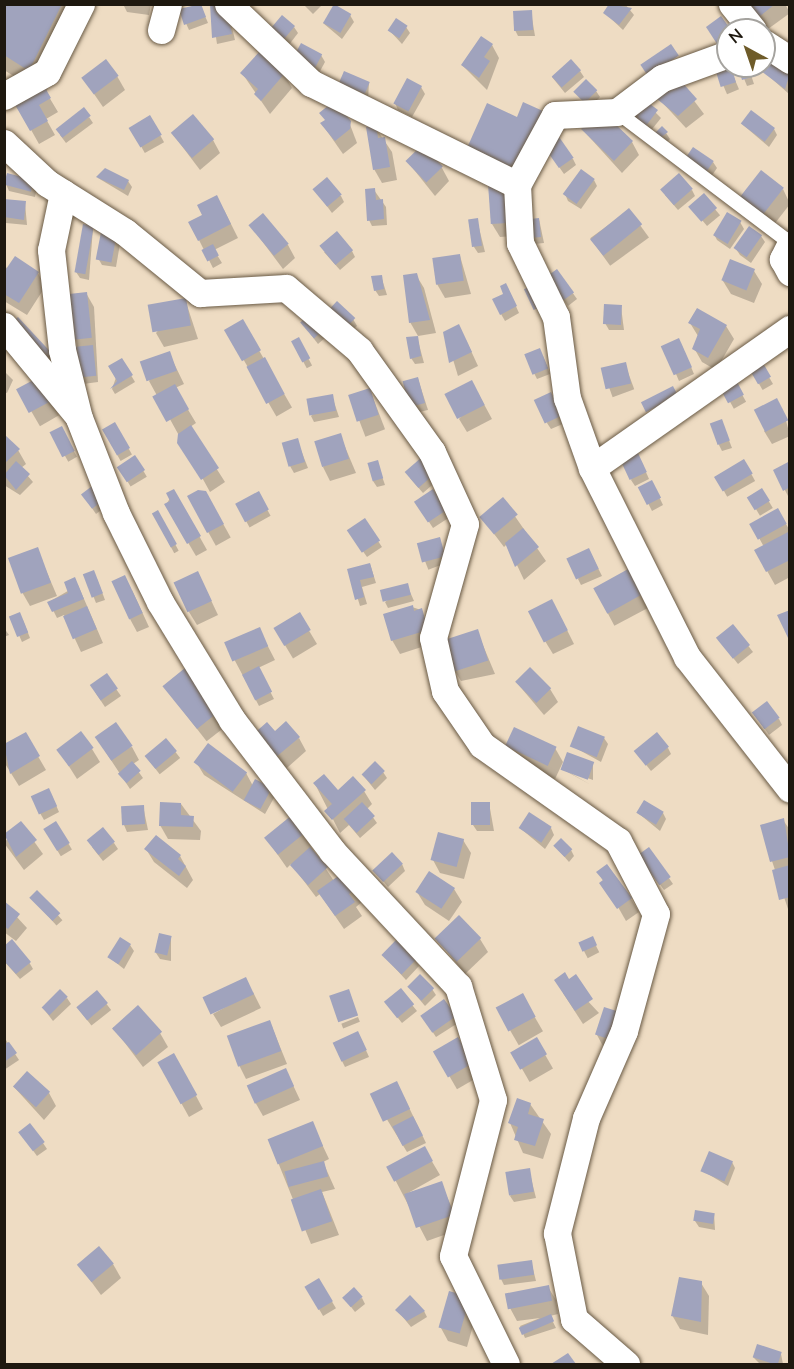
<!DOCTYPE html>
<style>
body{margin:0}
#map{position:relative;width:794px;height:1369px;overflow:hidden;background:#eedcc3;font-family:Lato,sans-serif}
div>[style]{position:absolute}
[style*='--x']{left:calc(var(--x)*1px);top:calc(var(--y)*1px);width:calc(var(--w)*1px);rotate:calc(var(--a)*1deg)}
.shadow>*{inset:0;background:#0003;transform-origin:0 0}
.building>*{inset:0;background:#a0a3bd;transform-origin:0 0}
.roads{filter:drop-shadow(0 0 2px #695a45) drop-shadow(0 0 2px #695a45)}
.service>*{height:14px;margin:-7px;padding:0 7px;transform-origin:7px;border-radius:7px;background:#fff}
.minor>*{height:27px;margin:-13.5px;padding:0 13.5px;transform-origin:13.5px;border-radius:13.5px;background:#fff}
span{translate:-50% -50%;white-space:nowrap;text-align:center;line-height:1.15;-webkit-text-stroke:4.5px #fff;paint-order:stroke}
.frame{position:absolute;inset:0;border:6px solid #1e180f;pointer-events:none}
.north{position:absolute;left:716px;top:18px;width:60px;height:60px;box-sizing:border-box;background:#fff;border:2px solid #a5a39f;border-radius:50%;rotate:320deg;font-size:16px;font-weight:700;line-height:24px;text-align:center;color:#1e180f}
.north::after{content:'';display:block;margin:auto;width:21px;height:27px;background:#6e5b29;clip-path:polygon(50% 0,100% 100%,50% 72%,0 100%)}
</style>
<div id="map">
<div class="shadow">
<i style="clip-path:polygon(4px 4px,77px 4px,84px 17px,46px 92px,58px 112px,46px 119px,55px 135px,39px 144px,16px 103px,38px 91px,4px 70px)"></i>
<i style="clip-path:polygon(123px 4px,151px 4px,149px 15px,127px 12px)"></i>
<i style="clip-path:polygon(200px 4px,208px 23px,189px 30px,180px 10px)"></i>
<i style="clip-path:polygon(211px 4px,230px 19px,235px 40px,217px 44px)"></i>
<i style="clip-path:polygon(303px 4px,323px 4px,313px 14px)"></i>
<i style="clip-path:polygon(611px 4px,625px 4px,634px 15px,623px 30px,605px 13px)"></i>
<i style="clip-path:polygon(749px 4px,785px 4px,790px 13px,768px 29px)"></i>
<i style="clip-path:polygon(531px 12px,535px 36px,518px 36px,515px 30px)"></i>
<i style="clip-path:polygon(350px 15px,354px 22px,342px 39px,323px 23px)"></i>
<i style="clip-path:polygon(294px 27px,298px 33px,285px 50px,273px 40px)"></i>
<i style="clip-path:polygon(406px 27px,410px 33px,402px 44px,389px 30px)"></i>
<i style="clip-path:polygon(492px 45px,499px 58px,487px 90px,462px 65px)"></i>
<i style="clip-path:polygon(321px 55px,325px 62px,319px 73px,300px 63px)"></i>
<i style="clip-path:polygon(771px 60px,790px 75px,789px 94px,763px 71px)"></i>
<i style="clip-path:polygon(739px 66px,748px 66px,754px 84px,747px 86px)"></i>
<i style="left:730px;top:68px;width:23px;height:13px;rotate:67deg"></i>
<i style="clip-path:polygon(580px 71px,584px 77px,565px 93px,552px 77px)"></i>
<i style="clip-path:polygon(242px 73px,284px 74px,292px 88px,270px 114px)"></i>
<i style="clip-path:polygon(117px 76px,125px 90px,103px 107px,83px 78px)"></i>
<i style="clip-path:polygon(680px 82px,704px 114px,686px 128px,659px 99px)"></i>
<i style="clip-path:polygon(369px 83px,368px 100px,344px 89px)"></i>
<i style="clip-path:polygon(421px 87px,425px 94px,412px 117px,398px 110px,395px 103px)"></i>
<i style="clip-path:polygon(596px 91px,600px 97px,590px 108px,576px 92px)"></i>
<i style="clip-path:polygon(646px 103px,661px 118px,649px 133px,638px 125px)"></i>
<i style="clip-path:polygon(488px 105px,573px 159px,576px 165px,564px 174px,548px 151px)"></i>
<i style="clip-path:polygon(89px 117px,93px 123px,66px 143px,60px 135px)"></i>
<i style="left:150px;top:117px;width:29px;height:22px;rotate:61deg"></i>
<i style="clip-path:polygon(349px 122px,357px 143px,343px 154px,322px 124px)"></i>
<i style="clip-path:polygon(742px 124px,774px 129px,777px 135px,769px 147px)"></i>
<i style="clip-path:polygon(375px 127px,392px 152px,397px 180px,382px 183px,374px 169px)"></i>
<i style="clip-path:polygon(582px 129px,632px 142px,639px 155px,622px 173px)"></i>
<i style="clip-path:polygon(172px 133px,213px 140px,220px 153px,200px 170px)"></i>
<i style="clip-path:polygon(657px 133px,666px 133px,670px 139px,665px 144px)"></i>
<i style="clip-path:polygon(407px 161px,442px 168px,449px 181px,435px 196px)"></i>
<i style="clip-path:polygon(713px 162px,717px 168px,709px 180px,689px 167px)"></i>
<i style="clip-path:polygon(98px 178px,128px 181px,132px 187px,128px 196px)"></i>
<i style="clip-path:polygon(594px 180px,597px 186px,581px 209px,568px 201px,565px 194px)"></i>
<i style="clip-path:polygon(6px 184px,37px 187px,35px 197px,9px 191px)"></i>
<i style="clip-path:polygon(490px 185px,515px 236px,500px 237px,492px 224px)"></i>
<i style="clip-path:polygon(783px 189px,790px 204px,769px 231px,747px 215px)"></i>
<i style="clip-path:polygon(315px 190px,341px 196px,344px 202px,332px 213px)"></i>
<i style="clip-path:polygon(374px 190px,386px 207px,387px 225px,372px 226px,369px 220px)"></i>
<i style="clip-path:polygon(692px 190px,695px 196px,678px 210px,665px 195px)"></i>
<i style="left:704px;top:196px;width:25px;height:17px;rotate:50deg"></i>
<i style="clip-path:polygon(4px 203px,25px 203px,27px 225px,6px 223px)"></i>
<i style="clip-path:polygon(224px 210px,238px 238px,214px 250px,222px 263px,213px 268px,199px 240px)"></i>
<i style="left:629px;top:210px;width:34px;height:48px;rotate:54deg"></i>
<i style="clip-path:polygon(539px 219px,544px 243px,534px 244px,531px 238px)"></i>
<i style="clip-path:polygon(477px 220px,485px 252px,478px 253px,474px 247px)"></i>
<i style="clip-path:polygon(740px 222px,744px 229px,730px 249px,717px 240px,714px 234px)"></i>
<i style="clip-path:polygon(250px 225px,288px 245px,295px 258px,283px 269px)"></i>
<i style="clip-path:polygon(93px 228px,89px 280px,80px 278px,76px 272px)"></i>
<i style="clip-path:polygon(761px 236px,765px 242px,751px 263px,740px 255px,736px 249px)"></i>
<i style="clip-path:polygon(121px 238px,116px 267px,102px 265px,98px 258px)"></i>
<i style="clip-path:polygon(352px 251px,355px 257px,340px 270px,324px 252px)"></i>
<i style="clip-path:polygon(460px 256px,471px 294px,445px 298px,437px 284px)"></i>
<i style="clip-path:polygon(4px 264px,8px 270px,38px 273px,45px 287px,27px 315px,4px 301px)"></i>
<i style="clip-path:polygon(557px 271px,577px 299px,568px 306px,552px 284px)"></i>
<i style="clip-path:polygon(754px 271px,762px 284px,754px 303px,731px 294px,723px 281px)"></i>
<i style="clip-path:polygon(416px 275px,424px 288px,436px 333px,418px 336px,410px 322px)"></i>
<i style="clip-path:polygon(381px 276px,387px 295px,379px 296px,375px 290px)"></i>
<i style="clip-path:polygon(509px 291px,519px 313px,505px 321px,501px 314px)"></i>
<i style="clip-path:polygon(86px 293px,94px 307px,98px 382px,83px 384px,76px 340px)"></i>
<i style="clip-path:polygon(185px 299px,198px 339px,164px 347px,156px 333px)"></i>
<i style="clip-path:polygon(621px 307px,624px 330px,609px 330px,605px 323px)"></i>
<i style="clip-path:polygon(333px 317px,353px 319px,357px 326px,349px 333px)"></i>
<i style="left:242px;top:321px;width:100px;height:18px;rotate:60deg"></i>
<i style="clip-path:polygon(302px 323px,326px 337px,318px 344px)"></i>
<i style="clip-path:polygon(690px 323px,726px 326px,734px 339px,716px 370px,702px 362px,694px 348px,698px 336px)"></i>
<i style="clip-path:polygon(445px 333px,466px 340px,478px 366px,458px 376px)"></i>
<i style="clip-path:polygon(417px 337px,424px 363px,415px 364px,411px 358px)"></i>
<i style="left:298px;top:339px;width:30px;height:6px;rotate:62deg"></i>
<i style="clip-path:polygon(682px 346px,694px 374px,679px 381px,676px 374px)"></i>
<i style="clip-path:polygon(169px 353px,184px 384px,175px 388px,196px 423px,190px 427px,225px 482px,210px 492px,149px 381px)"></i>
<i style="clip-path:polygon(543px 356px,550px 374px,537px 379px,534px 373px)"></i>
<i style="clip-path:polygon(122px 360px,135px 382px,115px 394px,112px 389px)"></i>
<i style="left:625px;top:364px;width:27px;height:23px;rotate:70deg"></i>
<i style="left:762px;top:365px;width:22px;height:12px;rotate:60deg"></i>
<i style="clip-path:polygon(4px 371px,13px 380px,7px 393px,4px 392px)"></i>
<i style="left:38px;top:379px;width:42px;height:22px;rotate:60deg"></i>
<i style="clip-path:polygon(418px 379px,428px 410px,415px 413px,412px 407px)"></i>
<i style="left:734px;top:380px;width:25px;height:14px;rotate:61deg"></i>
<i style="left:370px;top:390px;width:42px;height:21px;rotate:69deg"></i>
<i style="clip-path:polygon(550px 394px,565px 423px,551px 429px,547px 423px)"></i>
<i style="clip-path:polygon(479px 395px,492px 419px,467px 432px,459px 419px)"></i>
<i style="clip-path:polygon(332px 396px,339px 417px,314px 422px,311px 416px)"></i>
<i style="clip-path:polygon(784px 413px,790px 436px,772px 444px,764px 431px)"></i>
<i style="clip-path:polygon(721px 420px,732px 448px,722px 451px,719px 445px)"></i>
<i style="left:115px;top:424px;width:35px;height:13px;rotate:61deg"></i>
<i style="left:61px;top:428px;width:33px;height:10px;rotate:61deg"></i>
<i style="clip-path:polygon(340px 435px,356px 473px,330px 481px,323px 467px)"></i>
<i style="clip-path:polygon(4px 436px,18px 450px,26px 464px,21px 468px,33px 482px,20px 495px,4px 485px)"></i>
<i style="clip-path:polygon(297px 440px,308px 468px,294px 473px,290px 466px)"></i>
<i style="left:135px;top:457px;width:23px;height:19px;rotate:59deg"></i>
<i style="clip-path:polygon(422px 459px,438px 480px,423px 493px,410px 478px)"></i>
<i style="clip-path:polygon(641px 461px,649px 479px,635px 486px,631px 480px)"></i>
<i style="left:744px;top:461px;width:23px;height:32px;rotate:61deg"></i>
<i style="clip-path:polygon(377px 462px,385px 485px,377px 487px,373px 481px)"></i>
<i style="clip-path:polygon(790px 464px,790px 495px,788px 496px,775px 471px)"></i>
<i style="clip-path:polygon(640px 487px,655px 488px,663px 505px,652px 511px)"></i>
<i style="left:762px;top:490px;width:21px;height:15px;rotate:59deg"></i>
<i style="clip-path:polygon(174px 491px,207px 550px,196px 556px,166px 505px)"></i>
<i style="clip-path:polygon(433px 491px,450px 517px,433px 528px,420px 508px)"></i>
<i style="left:206px;top:493px;width:51px;height:17px;rotate:61deg"></i>
<i style="left:258px;top:493px;width:26px;height:24px;rotate:61deg"></i>
<i style="clip-path:polygon(83px 495px,105px 507px,96px 514px)"></i>
<i style="clip-path:polygon(503px 499px,546px 561px,524px 580px,507px 544px,504px 547px,482px 518px)"></i>
<i style="clip-path:polygon(778px 510px,790px 531px,790px 577px,775px 585px,756px 551px,764px 547px,752px 525px)"></i>
<i style="left:158px;top:512px;width:44px;height:5px;rotate:62deg"></i>
<i style="clip-path:polygon(353px 537px,378px 541px,382px 547px,367px 557px)"></i>
<i style="left:439px;top:539px;width:25px;height:21px;rotate:69deg"></i>
<i style="clip-path:polygon(37px 549px,57px 596px,30px 606px,22px 592px)"></i>
<i style="clip-path:polygon(592px 556px,602px 576px,581px 585px,578px 579px)"></i>
<i style="clip-path:polygon(370px 564px,376px 583px,362px 587px,367px 604px,360px 606px,349px 570px)"></i>
<i style="left:630px;top:570px;width:42px;height:40px;rotate:62deg"></i>
<i style="clip-path:polygon(198px 573px,218px 615px,197px 625px,189px 612px)"></i>
<i style="clip-path:polygon(85px 575px,97px 579px,105px 600px,96px 603px)"></i>
<i style="clip-path:polygon(78px 585px,103px 643px,81px 652px,64px 615px,57px 618px,49px 602px)"></i>
<i style="clip-path:polygon(407px 585px,414px 601px,388px 608px,385px 602px)"></i>
<i style="clip-path:polygon(132px 590px,149px 627px,137px 632px,130px 619px)"></i>
<i style="clip-path:polygon(412px 607px,421px 610px,434px 643px,400px 654px,392px 640px)"></i>
<i style="left:299px;top:614px;width:35px;height:28px;rotate:59deg"></i>
<i style="clip-path:polygon(559px 614px,574px 644px,553px 654px,545px 641px)"></i>
<i style="clip-path:polygon(11px 617px,23px 620px,30px 638px,22px 642px)"></i>
<i style="clip-path:polygon(733px 626px,753px 652px,738px 664px,722px 644px)"></i>
<i style="clip-path:polygon(4px 628px,9px 635px,4px 637px)"></i>
<i style="clip-path:polygon(259px 629px,275px 660px,258px 668px,274px 699px,259px 706px,226px 644px)"></i>
<i style="clip-path:polygon(477px 631px,495px 674px,461px 681px,453px 668px)"></i>
<i style="left:184px;top:670px;width:70px;height:26px;rotate:52deg"></i>
<i style="clip-path:polygon(107px 676px,121px 696px,105px 707px,95px 692px)"></i>
<i style="clip-path:polygon(517px 683px,550px 689px,558px 702px,544px 715px)"></i>
<i style="clip-path:polygon(754px 713px,779px 719px,782px 725px,769px 735px)"></i>
<i style="clip-path:polygon(25px 734px,46px 770px,19px 786px,4px 762px,4px 746px)"></i>
<i style="clip-path:polygon(299px 738px,306px 751px,279px 775px,259px 751px)"></i>
<i style="clip-path:polygon(604px 738px,608px 744px,601px 762px,572px 746px)"></i>
<i style="left:166px;top:740px;width:23px;height:26px;rotate:52deg"></i>
<i style="clip-path:polygon(507px 746px,555px 748px,563px 762px,555px 779px,514px 760px)"></i>
<i style="clip-path:polygon(132px 747px,139px 760px,133px 764px,143px 778px,130px 789px,105px 751px)"></i>
<i style="clip-path:polygon(668px 748px,671px 754px,651px 771px,636px 752px)"></i>
<i style="clip-path:polygon(58px 749px,92px 749px,100px 762px,77px 779px)"></i>
<i style="clip-path:polygon(196px 762px,246px 773px,253px 786px,271px 789px,275px 796px,265px 814px,204px 775px)"></i>
<i style="clip-path:polygon(593px 763px,593px 780px,565px 770px,591px 785px,562px 769px)"></i>
<i style="clip-path:polygon(383px 772px,387px 778px,375px 790px,362px 774px)"></i>
<i style="clip-path:polygon(315px 784px,338px 792px,364px 791px,372px 804px,367px 809px,377px 823px,360px 838px,349px 825px,340px 833px)"></i>
<i style="clip-path:polygon(52px 796px,59px 812px,44px 820px,40px 813px)"></i>
<i style="clip-path:polygon(489px 803px,494px 831px,477px 831px,473px 825px)"></i>
<i style="clip-path:polygon(181px 804px,201px 831px,200px 840px,168px 839px,160px 825px)"></i>
<i style="clip-path:polygon(143px 806px,148px 830px,127px 832px,124px 825px)"></i>
<i style="clip-path:polygon(638px 813px,663px 813px,666px 819px,660px 831px)"></i>
<i style="clip-path:polygon(291px 817px,334px 881px,344px 874px,362px 902px,356px 907px,362px 916px,344px 929px,320px 894px,316px 897px,291px 864px,287px 868px,266px 838px)"></i>
<i style="clip-path:polygon(783px 820px,790px 830px,789px 912px,772px 861px)"></i>
<i style="clip-path:polygon(21px 823px,43px 854px,24px 870px,4px 843px)"></i>
<i style="left:56px;top:823px;width:31px;height:13px;rotate:59deg"></i>
<i style="clip-path:polygon(520px 828px,551px 828px,554px 835px,545px 849px)"></i>
<i style="clip-path:polygon(463px 840px,471px 853px,464px 879px,440px 873px,433px 860px)"></i>
<i style="clip-path:polygon(114px 843px,118px 849px,103px 861px,92px 847px)"></i>
<i style="clip-path:polygon(555px 846px,571px 850px,574px 856px,569px 862px)"></i>
<i style="clip-path:polygon(146px 849px,180px 856px,193px 880px,187px 888px,154px 862px)"></i>
<i style="clip-path:polygon(649px 849px,673px 884px,664px 890px,644px 862px)"></i>
<i style="clip-path:polygon(402px 864px,405px 871px,388px 887px,375px 871px)"></i>
<i style="clip-path:polygon(598px 872px,631px 899px,639px 912px,626px 921px)"></i>
<i style="clip-path:polygon(454px 889px,462px 902px,449px 921px,425px 905px,417px 892px)"></i>
<i style="left:37px;top:892px;width:38px;height:8px;rotate:48deg"></i>
<i style="clip-path:polygon(4px 903px,27px 928px,16px 941px,4px 932px)"></i>
<i style="clip-path:polygon(171px 937px,171px 961px,160px 959px,156px 953px)"></i>
<i style="left:592px;top:938px;width:16px;height:13px;rotate:63deg"></i>
<i style="clip-path:polygon(437px 939px,480px 939px,488px 952px,465px 974px)"></i>
<i style="clip-path:polygon(130px 945px,134px 951px,124px 969px,110px 958px)"></i>
<i style="clip-path:polygon(384px 956px,415px 960px,419px 966px,406px 980px)"></i>
<i style="clip-path:polygon(4px 961px,29px 962px,33px 969px,20px 979px)"></i>
<i style="clip-path:polygon(569px 981px,599px 1013px,583px 1024px,563px 993px)"></i>
<i style="clip-path:polygon(409px 987px,432px 989px,436px 995px,425px 1006px)"></i>
<i style="clip-path:polygon(400px 990px,417px 1011px,402px 1023px,390px 1008px)"></i>
<i style="left:97px;top:992px;width:23px;height:25px;rotate:52deg"></i>
<i style="clip-path:polygon(253px 992px,261px 1008px,221px 1027px,213px 1014px)"></i>
<i style="left:522px;top:995px;width:42px;height:28px;rotate:60deg"></i>
<i style="clip-path:polygon(67px 998px,71px 1004px,53px 1021px,43px 1008px)"></i>
<i style="clip-path:polygon(444px 1001px,458px 1023px,436px 1037px,426px 1022px)"></i>
<i style="clip-path:polygon(625px 1016px,604px 1048px,597px 1035px)"></i>
<i style="left:358px;top:1017px;width:5px;height:18px;rotate:68deg"></i>
<i style="clip-path:polygon(270px 1022px,287px 1064px,246px 1079px,239px 1065px)"></i>
<i style="clip-path:polygon(113px 1027px,160px 1033px,168px 1047px,143px 1067px)"></i>
<i style="clip-path:polygon(4px 1037px,19px 1060px,4px 1070px)"></i>
<i style="clip-path:polygon(361px 1039px,369px 1057px,345px 1067px,342px 1061px)"></i>
<i style="left:458px;top:1039px;width:43px;height:26px;rotate:60deg"></i>
<i style="left:536px;top:1039px;width:34px;height:27px;rotate:60deg"></i>
<i style="clip-path:polygon(159px 1063px,181px 1068px,203px 1109px,189px 1117px)"></i>
<i style="clip-path:polygon(286px 1070px,300px 1100px,263px 1116px,255px 1102px)"></i>
<i style="clip-path:polygon(14px 1087px,49px 1093px,56px 1106px,44px 1120px)"></i>
<i style="clip-path:polygon(372px 1095px,404px 1097px,426px 1143px,407px 1152px)"></i>
<i style="clip-path:polygon(530px 1104px,551px 1134px,543px 1159px,523px 1153px,510px 1123px)"></i>
<i style="clip-path:polygon(312px 1123px,329px 1159px,323px 1162px,335px 1189px,322px 1192px,339px 1235px,311px 1244px,269px 1140px)"></i>
<i style="clip-path:polygon(24px 1138px,43px 1143px,47px 1149px,37px 1156px)"></i>
<i style="clip-path:polygon(424px 1148px,440px 1175px,408px 1193px,441px 1183px,461px 1229px,427px 1241px,389px 1168px)"></i>
<i style="clip-path:polygon(732px 1162px,735px 1168px,728px 1186px,703px 1171px)"></i>
<i style="clip-path:polygon(529px 1170px,536px 1198px,514px 1202px,510px 1196px)"></i>
<i style="clip-path:polygon(714px 1214px,715px 1230px,699px 1227px,695px 1221px)"></i>
<i style="clip-path:polygon(531px 1261px,536px 1281px,504px 1285px,501px 1279px)"></i>
<i style="clip-path:polygon(113px 1264px,121px 1278px,101px 1295px,79px 1265px)"></i>
<i style="left:319px;top:1280px;width:33px;height:15px;rotate:59deg"></i>
<i style="clip-path:polygon(701px 1283px,709px 1296px,708px 1335px,680px 1329px,672px 1315px)"></i>
<i style="clip-path:polygon(548px 1287px,556px 1300px,558px 1314px,550px 1316px,556px 1328px,525px 1338px,520px 1326px,540px 1318px,517px 1321px,510px 1308px)"></i>
<i style="clip-path:polygon(451px 1293px,477px 1311px,467px 1347px,448px 1341px,441px 1328px)"></i>
<i style="clip-path:polygon(362px 1298px,365px 1304px,355px 1312px,348px 1303px)"></i>
<i style="clip-path:polygon(397px 1310px,424px 1311px,427px 1317px,411px 1327px)"></i>
<i style="clip-path:polygon(781px 1354px,783px 1364px,760px 1364px,753px 1357px)"></i>
</div>
<div class="building">
<i style="clip-path:polygon(4px 4px,62px 4px,29px 71px,4px 55px)"></i>
<i style="clip-path:polygon(201px 4px,206px 17px,184px 25px,179px 9px)"></i>
<i style="clip-path:polygon(210px 4px,216px 4px,218px 13px,227px 11px,232px 34px,212px 38px)"></i>
<i style="left:334px;top:4px;width:20px;height:22px;rotate:30deg"></i>
<i style="clip-path:polygon(609px 4px,632px 8px,619px 25px,603px 13px)"></i>
<i style="clip-path:polygon(750px 4px,775px 4px,759px 17px)"></i>
<i style="left:532px;top:10px;width:20px;height:19px;rotate:87deg"></i>
<i style="left:282px;top:15px;width:17px;height:23px;rotate:40deg"></i>
<i style="clip-path:polygon(721px 16px,731px 30px,719px 47px,706px 27px)"></i>
<i style="left:396px;top:18px;width:14px;height:15px;rotate:34deg"></i>
<i style="clip-path:polygon(481px 36px,493px 44px,484px 57px,490px 61px,479px 78px,461px 65px)"></i>
<i style="left:301px;top:43px;width:24px;height:16px;rotate:28deg"></i>
<i style="left:671px;top:44px;width:14px;height:37px;rotate:56deg"></i>
<i style="clip-path:polygon(260px 51px,285px 73px,261px 101px,254px 94px,258px 89px,240px 73px)"></i>
<i style="clip-path:polygon(770px 58px,790px 73px,785px 89px,761px 71px)"></i>
<i style="left:106px;top:59px;width:21px;height:31px;rotate:53deg"></i>
<i style="left:571px;top:59px;width:15px;height:26px;rotate:48deg"></i>
<i style="left:731px;top:66px;width:17px;height:16px;rotate:73deg"></i>
<i style="clip-path:polygon(738px 66px,748px 66px,752px 77px,742px 80px)"></i>
<i style="left:344px;top:71px;width:28px;height:13px;rotate:23deg"></i>
<i style="left:407px;top:78px;width:17px;height:29px;rotate:28deg"></i>
<i style="left:586px;top:79px;width:16px;height:18px;rotate:45deg"></i>
<i style="clip-path:polygon(680px 80px,697px 99px,678px 116px,657px 99px)"></i>
<i style="clip-path:polygon(44px 86px,51px 98px,39px 105px,48px 121px,30px 131px,14px 103px)"></i>
<i style="clip-path:polygon(334px 101px,351px 121px,350px 129px,335px 141px,320px 123px,325px 120px,319px 113px)"></i>
<i style="left:646px;top:101px;width:15px;height:22px;rotate:37deg"></i>
<i style="clip-path:polygon(523px 102px,543px 111px,516px 170px,467px 148px,487px 103px,517px 117px)"></i>
<i style="left:84px;top:107px;width:11px;height:36px;rotate:52deg"></i>
<i style="left:751px;top:110px;width:30px;height:17px;rotate:37deg"></i>
<i style="left:193px;top:114px;width:33px;height:29px;rotate:50deg"></i>
<i style="left:150px;top:115px;width:23px;height:25px;rotate:59deg"></i>
<i style="clip-path:polygon(591px 118px,611px 120px,633px 141px,614px 161px,581px 129px)"></i>
<i style="clip-path:polygon(376px 125px,378px 138px,385px 137px,390px 167px,373px 170px,366px 127px)"></i>
<i style="clip-path:polygon(662px 126px,668px 132px,660px 138px,655px 133px)"></i>
<i style="left:557px;top:134px;width:29px;height:18px;rotate:55deg"></i>
<i style="left:422px;top:145px;width:30px;height:23px;rotate:46deg"></i>
<i style="left:693px;top:147px;width:25px;height:17px;rotate:34deg"></i>
<i style="clip-path:polygon(105px 168px,129px 180px,124px 190px,96px 177px)"></i>
<i style="left:581px;top:169px;width:17px;height:31px;rotate:36deg"></i>
<i style="left:761px;top:170px;width:29px;height:39px;rotate:38deg"></i>
<i style="left:7px;top:173px;width:28px;height:12px;rotate:15deg"></i>
<i style="left:679px;top:173px;width:21px;height:25px;rotate:49deg"></i>
<i style="left:327px;top:177px;width:23px;height:19px;rotate:50deg"></i>
<i style="left:505px;top:183px;width:40px;height:17px;rotate:86deg"></i>
<i style="clip-path:polygon(375px 188px,376px 200px,383px 199px,384px 219px,367px 221px,365px 189px)"></i>
<i style="left:704px;top:193px;width:20px;height:21px;rotate:49deg"></i>
<i style="clip-path:polygon(217px 195px,231px 224px,198px 241px,188px 222px,202px 215px,197px 205px)"></i>
<i style="clip-path:polygon(4px 199px,26px 201px,24px 220px,4px 217px)"></i>
<i style="left:629px;top:208px;width:21px;height:50px;rotate:51deg"></i>
<i style="left:727px;top:212px;width:17px;height:27px;rotate:31deg"></i>
<i style="left:263px;top:213px;width:40px;height:19px;rotate:50deg"></i>
<i style="left:478px;top:218px;width:28px;height:10px;rotate:82deg"></i>
<i style="left:539px;top:218px;width:19px;height:11px;rotate:84deg"></i>
<i style="left:83px;top:224px;width:11px;height:49px;rotate:10deg"></i>
<i style="left:749px;top:226px;width:16px;height:27px;rotate:35deg"></i>
<i style="left:102px;top:227px;width:16px;height:33px;rotate:11deg"></i>
<i style="left:337px;top:231px;width:25px;height:23px;rotate:50deg"></i>
<i style="left:213px;top:244px;width:13px;height:13px;rotate:63deg"></i>
<i style="left:460px;top:254px;width:27px;height:28px;rotate:82deg"></i>
<i style="clip-path:polygon(15px 256px,39px 272px,19px 303px,4px 294px,4px 272px)"></i>
<i style="left:730px;top:259px;width:27px;height:23px;rotate:22deg"></i>
<i style="left:557px;top:269px;width:29px;height:14px;rotate:54deg"></i>
<i style="clip-path:polygon(417px 273px,430px 320px,409px 323px,403px 275px)"></i>
<i style="clip-path:polygon(382px 275px,384px 289px,374px 291px,371px 276px)"></i>
<i style="clip-path:polygon(506px 283px,517px 306px,500px 315px,492px 299px,503px 294px,500px 286px)"></i>
<i style="left:533px;top:285px;width:23px;height:10px;rotate:65deg"></i>
<i style="left:87px;top:292px;width:46px;height:18px;rotate:84deg"></i>
<i style="left:186px;top:298px;width:28px;height:39px;rotate:80deg"></i>
<i style="left:337px;top:301px;width:25px;height:14px;rotate:43deg"></i>
<i style="left:604px;top:304px;width:18px;height:20px;rotate:3deg"></i>
<i style="clip-path:polygon(697px 308px,727px 325px,708px 358px,692px 349px,700px 329px,688px 323px)"></i>
<i style="left:310px;top:314px;width:21px;height:13px;rotate:49deg"></i>
<i style="left:18px;top:317px;width:54px;height:7px;rotate:47deg"></i>
<i style="left:243px;top:319px;width:36px;height:22px;rotate:60deg"></i>
<i style="clip-path:polygon(459px 324px,472px 352px,449px 363px,443px 332px)"></i>
<i style="clip-path:polygon(418px 336px,421px 356px,410px 359px,406px 337px)"></i>
<i style="left:299px;top:337px;width:24px;height:9px;rotate:62deg"></i>
<i style="left:679px;top:338px;width:32px;height:20px;rotate:66deg"></i>
<i style="left:93px;top:345px;width:31px;height:17px;rotate:84deg"></i>
<i style="left:540px;top:348px;width:22px;height:17px;rotate:68deg"></i>
<i style="left:170px;top:351px;width:21px;height:32px;rotate:71deg"></i>
<i style="left:265px;top:357px;width:42px;height:21px;rotate:62deg"></i>
<i style="clip-path:polygon(122px 358px,133px 375px,110px 389px,117px 381px,108px 366px)"></i>
<i style="left:626px;top:362px;width:22px;height:26px;rotate:77deg"></i>
<i style="left:763px;top:363px;width:16px;height:15px;rotate:60deg"></i>
<i style="left:39px;top:377px;width:27px;height:26px;rotate:62deg"></i>
<i style="left:418px;top:377px;width:27px;height:16px;rotate:75deg"></i>
<i style="left:735px;top:378px;width:19px;height:18px;rotate:62deg"></i>
<i style="left:472px;top:380px;width:28px;height:31px;rotate:63deg"></i>
<i style="left:175px;top:384px;width:29px;height:26px;rotate:61deg"></i>
<i style="left:673px;top:386px;width:11px;height:36px;rotate:63deg"></i>
<i style="left:370px;top:388px;width:28px;height:23px;rotate:72deg"></i>
<i style="left:551px;top:392px;width:26px;height:19px;rotate:65deg"></i>
<i style="left:333px;top:394px;width:17px;height:27px;rotate:80deg"></i>
<i style="left:777px;top:398px;width:25px;height:26px;rotate:63deg"></i>
<i style="left:722px;top:419px;width:23px;height:13px;rotate:70deg"></i>
<i style="left:115px;top:422px;width:30px;height:15px;rotate:60deg"></i>
<i style="clip-path:polygon(191px 425px,219px 468px,201px 480px,177px 443px,178px 434px)"></i>
<i style="left:62px;top:426px;width:28px;height:14px;rotate:63deg"></i>
<i style="left:341px;top:433px;width:27px;height:28px;rotate:73deg"></i>
<i style="clip-path:polygon(4px 434px,20px 449px,4px 464px)"></i>
<i style="left:298px;top:438px;width:25px;height:17px;rotate:74deg"></i>
<i style="left:638px;top:453px;width:21px;height:19px;rotate:65deg"></i>
<i style="left:135px;top:455px;width:18px;height:22px;rotate:56deg"></i>
<i style="left:422px;top:457px;width:21px;height:23px;rotate:49deg"></i>
<i style="left:744px;top:459px;width:17px;height:35px;rotate:59deg"></i>
<i style="left:378px;top:460px;width:19px;height:11px;rotate:74deg"></i>
<i style="clip-path:polygon(16px 461px,30px 474px,16px 490px,4px 475px)"></i>
<i style="clip-path:polygon(790px 461px,790px 487px,783px 491px,773px 470px)"></i>
<i style="left:652px;top:480px;width:20px;height:16px;rotate:63deg"></i>
<i style="left:92px;top:486px;width:18px;height:14px;rotate:52deg"></i>
<i style="left:762px;top:488px;width:15px;height:18px;rotate:58deg"></i>
<i style="clip-path:polygon(174px 489px,201px 536px,187px 544px,164px 504px,170px 501px,166px 493px)"></i>
<i style="left:433px;top:489px;width:25px;height:23px;rotate:56deg"></i>
<i style="clip-path:polygon(198px 490px,206px 491px,224px 524px,207px 533px,187px 496px)"></i>
<i style="left:259px;top:491px;width:21px;height:27px;rotate:62deg"></i>
<i style="left:503px;top:497px;width:23px;height:31px;rotate:50deg"></i>
<i style="left:778px;top:508px;width:18px;height:33px;rotate:61deg"></i>
<i style="left:158px;top:510px;width:39px;height:7px;rotate:61deg"></i>
<i style="left:365px;top:518px;width:27px;height:22px;rotate:56deg"></i>
<i style="clip-path:polygon(523px 528px,539px 547px,515px 567px,505px 543px)"></i>
<i style="clip-path:polygon(790px 531px,790px 560px,766px 572px,754px 550px)"></i>
<i style="left:440px;top:537px;width:20px;height:24px;rotate:75deg"></i>
<i style="left:38px;top:547px;width:38px;height:32px;rotate:70deg"></i>
<i style="left:589px;top:548px;width:23px;height:25px;rotate:65deg"></i>
<i style="clip-path:polygon(370px 563px,374px 577px,360px 580px,364px 597px,355px 600px,347px 569px)"></i>
<i style="left:630px;top:568px;width:29px;height:42px;rotate:61deg"></i>
<i style="left:94px;top:570px;width:25px;height:12px;rotate:69deg"></i>
<i style="left:198px;top:571px;width:33px;height:27px;rotate:65deg"></i>
<i style="left:125px;top:575px;width:42px;height:15px;rotate:65deg"></i>
<i style="clip-path:polygon(75px 577px,84px 599px,52px 612px,47px 602px,68px 593px,64px 582px)"></i>
<i style="left:408px;top:583px;width:12px;height:29px;rotate:76deg"></i>
<i style="left:552px;top:599px;width:35px;height:27px;rotate:63deg"></i>
<i style="clip-path:polygon(413px 605px,414px 611px,422px 608px,428px 630px,391px 641px,383px 614px)"></i>
<i style="left:87px;top:606px;width:25px;height:26px;rotate:67deg"></i>
<i style="clip-path:polygon(790px 610px,790px 642px,777px 615px)"></i>
<i style="left:20px;top:612px;width:22px;height:12px;rotate:68deg"></i>
<i style="left:300px;top:612px;width:21px;height:31px;rotate:59deg"></i>
<i style="left:733px;top:624px;width:27px;height:22px;rotate:51deg"></i>
<i style="left:260px;top:627px;width:21px;height:39px;rotate:67deg"></i>
<i style="left:478px;top:629px;width:33px;height:38px;rotate:72deg"></i>
<i style="left:259px;top:666px;width:29px;height:19px;rotate:63deg"></i>
<i style="left:530px;top:667px;width:30px;height:21px;rotate:45deg"></i>
<i style="left:185px;top:668px;width:55px;height:29px;rotate:51deg"></i>
<i style="left:107px;top:673px;width:19px;height:21px;rotate:55deg"></i>
<i style="left:767px;top:701px;width:21px;height:19px;rotate:53deg"></i>
<i style="clip-path:polygon(286px 721px,300px 737px,270px 762px,249px 738px,267px 722px,275px 731px)"></i>
<i style="left:116px;top:722px;width:29px;height:26px;rotate:55deg"></i>
<i style="left:578px;top:726px;width:29px;height:22px;rotate:22deg"></i>
<i style="left:514px;top:727px;width:47px;height:21px;rotate:25deg"></i>
<i style="left:81px;top:731px;width:21px;height:31px;rotate:53deg"></i>
<i style="clip-path:polygon(26px 732px,40px 756px,10px 774px,4px 744px)"></i>
<i style="left:657px;top:732px;width:19px;height:30px;rotate:51deg"></i>
<i style="left:166px;top:738px;width:17px;height:28px;rotate:50deg"></i>
<i style="left:208px;top:743px;width:49px;height:24px;rotate:37deg"></i>
<i style="left:567px;top:752px;width:29px;height:19px;rotate:20deg"></i>
<i style="left:132px;top:761px;width:13px;height:19px;rotate:48deg"></i>
<i style="left:375px;top:761px;width:14px;height:19px;rotate:45deg"></i>
<i style="clip-path:polygon(324px 774px,338px 790px,353px 776px,366px 790px,332px 820px,324px 811px,332px 804px,313px 783px)"></i>
<i style="left:255px;top:779px;width:19px;height:24px;rotate:28deg"></i>
<i style="left:49px;top:788px;width:20px;height:20px;rotate:66deg"></i>
<i style="left:644px;top:800px;width:23px;height:15px;rotate:31deg"></i>
<i style="clip-path:polygon(160px 802px,181px 803px,181px 815px,194px 816px,193px 827px,159px 826px)"></i>
<i style="left:362px;top:802px;width:19px;height:25px;rotate:47deg"></i>
<i style="left:471px;top:802px;width:19px;height:23px"></i>
<i style="left:144px;top:805px;width:19px;height:23px;rotate:87deg"></i>
<i style="left:529px;top:812px;width:27px;height:19px;rotate:33deg"></i>
<i style="left:292px;top:815px;width:22px;height:36px;rotate:51deg"></i>
<i style="clip-path:polygon(784px 818px,790px 857px,770px 862px,760px 825px)"></i>
<i style="clip-path:polygon(21px 821px,37px 840px,16px 857px,4px 834px)"></i>
<i style="left:56px;top:821px;width:26px;height:15px;rotate:58deg"></i>
<i style="left:103px;top:827px;width:19px;height:21px;rotate:51deg"></i>
<i style="left:438px;top:832px;width:27px;height:29px;rotate:15deg"></i>
<i style="clip-path:polygon(156px 835px,181px 855px,178px 859px,186px 866px,179px 876px,144px 849px)"></i>
<i style="left:561px;top:838px;width:16px;height:11px;rotate:45deg"></i>
<i style="left:310px;top:847px;width:27px;height:27px;rotate:48deg"></i>
<i style="left:649px;top:847px;width:37px;height:14px;rotate:54deg"></i>
<i style="left:392px;top:852px;width:16px;height:27px;rotate:47deg"></i>
<i style="clip-path:polygon(607px 864px,632px 898px,617px 909px,599px 883px,603px 880px,596px 872px)"></i>
<i style="clip-path:polygon(790px 865px,790px 897px,779px 900px,772px 870px)"></i>
<i style="left:429px;top:871px;width:31px;height:25px;rotate:33deg"></i>
<i style="clip-path:polygon(344px 872px,356px 888px,349px 894px,355px 902px,335px 916px,317px 891px)"></i>
<i style="left:37px;top:890px;width:33px;height:11px;rotate:45deg"></i>
<i style="clip-path:polygon(4px 901px,20px 914px,8px 929px,4px 926px)"></i>
<i style="left:459px;top:915px;width:32px;height:34px;rotate:46deg"></i>
<i style="left:159px;top:933px;width:13px;height:20px;rotate:13deg"></i>
<i style="left:593px;top:936px;width:10px;height:16px;rotate:66deg"></i>
<i style="left:120px;top:937px;width:13px;height:24px;rotate:32deg"></i>
<i style="clip-path:polygon(12px 939px,31px 962px,16px 974px,4px 961px,4px 946px)"></i>
<i style="left:396px;top:940px;width:28px;height:21px;rotate:44deg"></i>
<i style="clip-path:polygon(565px 972px,569px 979px,576px 974px,593px 999px,575px 1011px,554px 980px)"></i>
<i style="left:420px;top:974px;width:20px;height:18px;rotate:45deg"></i>
<i style="left:246px;top:977px;width:19px;height:48px;rotate:65deg"></i>
<i style="left:401px;top:988px;width:21px;height:22px;rotate:51deg"></i>
<i style="left:60px;top:989px;width:11px;height:26px;rotate:45deg"></i>
<i style="left:349px;top:989px;width:28px;height:21px;rotate:71deg"></i>
<i style="left:97px;top:990px;width:17px;height:27px;rotate:50deg"></i>
<i style="left:523px;top:993px;width:27px;height:31px;rotate:62deg"></i>
<i style="left:444px;top:999px;width:21px;height:29px;rotate:55deg"></i>
<i style="left:138px;top:1005px;width:36px;height:35px;rotate:48deg"></i>
<i style="left:604px;top:1007px;width:23px;height:29px;rotate:18deg"></i>
<i style="left:270px;top:1020px;width:33px;height:46px;rotate:70deg"></i>
<i style="left:358px;top:1031px;width:21px;height:28px;rotate:65deg"></i>
<i style="left:458px;top:1037px;width:30px;height:29px;rotate:60deg"></i>
<i style="left:537px;top:1037px;width:20px;height:31px;rotate:60deg"></i>
<i style="clip-path:polygon(9px 1042px,17px 1053px,4px 1062px,4px 1044px)"></i>
<i style="left:174px;top:1053px;width:48px;height:19px;rotate:61deg"></i>
<i style="left:286px;top:1068px;width:20px;height:43px;rotate:66deg"></i>
<i style="left:27px;top:1071px;width:31px;height:21px;rotate:42deg"></i>
<i style="left:397px;top:1081px;width:31px;height:30px;rotate:65deg"></i>
<i style="clip-path:polygon(517px 1098px,531px 1103px,528px 1114px,544px 1119px,535px 1146px,514px 1140px,518px 1127px,508px 1123px)"></i>
<i style="left:413px;top:1116px;width:22px;height:23px;rotate:63deg"></i>
<i style="left:313px;top:1121px;width:27px;height:49px;rotate:68deg"></i>
<i style="left:30px;top:1123px;width:24px;height:15px;rotate:52deg"></i>
<i style="left:425px;top:1146px;width:17px;height:44px;rotate:62deg"></i>
<i style="left:709px;top:1151px;width:26px;height:22px;rotate:23deg"></i>
<i style="left:324px;top:1161px;width:16px;height:41px;rotate:75deg"></i>
<i style="left:530px;top:1168px;width:24px;height:25px;rotate:81deg"></i>
<i style="left:442px;top:1181px;width:36px;height:40px;rotate:71deg"></i>
<i style="left:321px;top:1189px;width:34px;height:32px;rotate:71deg"></i>
<i style="left:695px;top:1210px;width:20px;height:11px;rotate:9deg"></i>
<i style="left:99px;top:1246px;width:23px;height:29px;rotate:50deg"></i>
<i style="left:532px;top:1260px;width:15px;height:35px;rotate:82deg"></i>
<i style="clip-path:polygon(679px 1277px,702px 1281px,701px 1322px,671px 1316px)"></i>
<i style="left:319px;top:1278px;width:27px;height:17px;rotate:59deg"></i>
<i style="left:549px;top:1285px;width:16px;height:45px;rotate:79deg"></i>
<i style="left:354px;top:1287px;width:13px;height:16px;rotate:48deg"></i>
<i style="left:449px;top:1291px;width:22px;height:38px;rotate:16deg"></i>
<i style="clip-path:polygon(410px 1295px,425px 1311px,407px 1321px,395px 1310px)"></i>
<i style="left:551px;top:1314px;width:8px;height:35px;rotate:67deg"></i>
<i style="left:757px;top:1344px;width:26px;height:14px;rotate:18deg"></i>
<i style="clip-path:polygon(568px 1353px,576px 1364px,551px 1364px)"></i>
</div>
<div class="roads">
<div class="service">
<i style="--x:617;--y:112;--w:217;--a:37.1"></i>
</div>
<div class="minor">
<i style="--x:228;--y:4;--w:115;--a:43.6"></i>
<i style="--x:311;--y:83;--w:230;--a:26.3"></i>
<i style="--x:732;--y:4;--w:33;--a:51"></i>
<i style="--x:161;--y:30;--w:27;--a:-75"></i>
<i style="--x:764;--y:43;--w:31;--a:33"></i>
<i style="--x:728;--y:54;--w:70;--a:160"></i>
<i style="--x:662;--y:78;--w:56;--a:142.9"></i>
<i style="--x:617;--y:112;--w:62;--a:177.2"></i>
<i style="--x:555;--y:115;--w:80;--a:118.5"></i>
<i style="--x:517;--y:185;--w:58;--a:87"></i>
<i style="--x:520;--y:243;--w:82;--a:64.1"></i>
<i style="--x:556;--y:317;--w:82;--a:82.3"></i>
<i style="--x:567;--y:398;--w:74;--a:70.3"></i>
<i style="--x:592;--y:468;--w:212;--a:63.3"></i>
<i style="--x:687;--y:657;--w:167;--a:52"></i>
<i style="--x:4;--y:96;--w:49;--a:-29.2"></i>
<i style="--x:47;--y:72;--w:76;--a:-63.4"></i>
<i style="--x:4;--y:143;--w:59;--a:42.9"></i>
<i style="--x:47;--y:183;--w:92;--a:32.1"></i>
<i style="--x:125;--y:232;--w:97;--a:39.1"></i>
<i style="--x:200;--y:293;--w:86;--a:-3.3"></i>
<i style="--x:286;--y:288;--w:96;--a:40.3"></i>
<i style="--x:359;--y:350;--w:125;--a:54.4"></i>
<i style="--x:432;--y:452;--w:79;--a:65.4"></i>
<i style="--x:465;--y:524;--w:118;--a:105.7"></i>
<i style="--x:433;--y:638;--w:54;--a:77.2"></i>
<i style="--x:445;--y:691;--w:65;--a:55.6"></i>
<i style="--x:482;--y:745;--w:166;--a:35.2"></i>
<i style="--x:618;--y:841;--w:82;--a:62.5"></i>
<i style="--x:656;--y:914;--w:121;--a:105.3"></i>
<i style="--x:624;--y:1031;--w:95;--a:113.6"></i>
<i style="--x:586;--y:1118;--w:119;--a:104.2"></i>
<i style="--x:557;--y:1233;--w:88;--a:78.8"></i>
<i style="--x:574;--y:1319;--w:69;--a:40.9"></i>
<i style="--x:63;--y:193;--w:58;--a:101.9"></i>
<i style="--x:51;--y:250;--w:101;--a:83.7"></i>
<i style="--x:62;--y:350;--w:70;--a:76"></i>
<i style="--x:79;--y:418;--w:102;--a:68.7"></i>
<i style="--x:116;--y:513;--w:99;--a:63.7"></i>
<i style="--x:160;--y:602;--w:138;--a:58.6"></i>
<i style="--x:232;--y:720;--w:165;--a:52.6"></i>
<i style="--x:332;--y:851;--w:185;--a:47"></i>
<i style="--x:458;--y:986;--w:119;--a:72.9"></i>
<i style="--x:493;--y:1100;--w:161;--a:104.4"></i>
<i style="--x:453;--y:1256;--w:120;--a:63.9"></i>
<i style="--x:790;--y:245;--w:16;--a:117"></i>
<i style="--x:783;--y:259;--w:15;--a:62"></i>
<i style="--x:4;--y:326;--w:112;--a:50.5"></i>
<i style="--x:592;--y:468;--w:242;--a:-35.1"></i>
</div>
</div>
<div class="frame"></div>
<div class="north">N</div>
</div>
